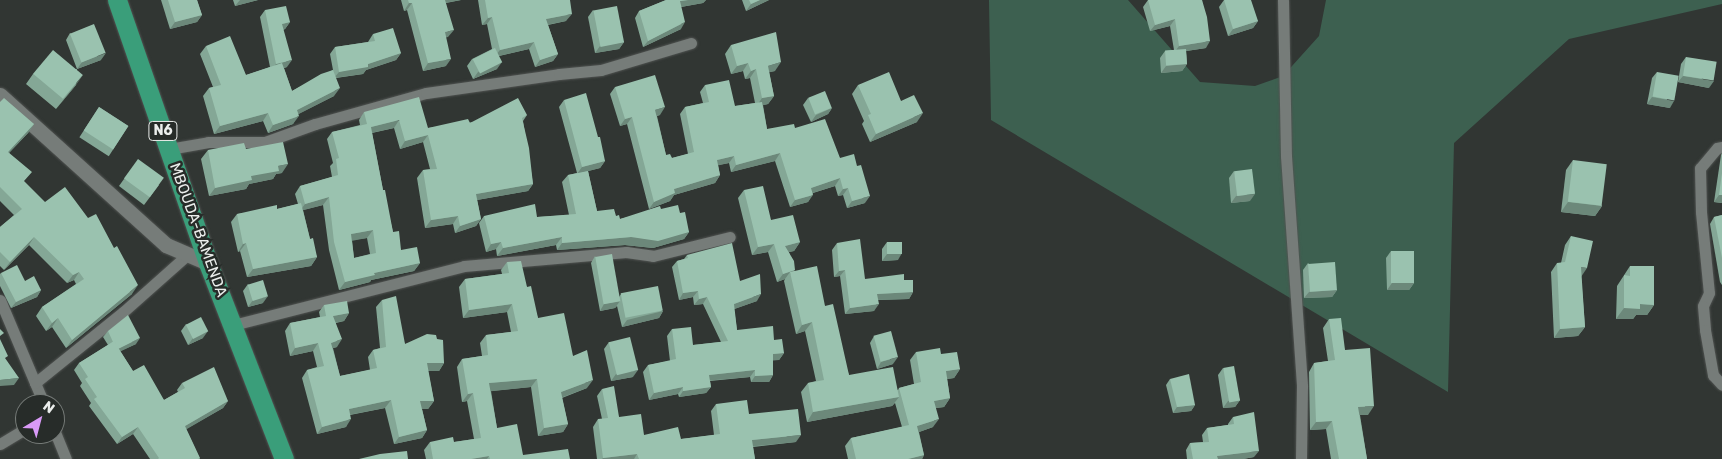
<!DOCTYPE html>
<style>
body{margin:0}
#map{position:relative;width:1722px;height:459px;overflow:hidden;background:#313633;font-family:Rubik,sans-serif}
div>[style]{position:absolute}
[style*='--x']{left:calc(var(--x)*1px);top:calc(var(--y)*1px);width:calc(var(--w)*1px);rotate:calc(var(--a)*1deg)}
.green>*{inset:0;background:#3d6050}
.roads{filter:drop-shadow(0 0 1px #505351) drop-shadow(0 0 1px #505351)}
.minor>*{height:11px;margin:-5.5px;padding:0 5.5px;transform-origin:5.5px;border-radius:5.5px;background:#767c79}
.tertiary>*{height:15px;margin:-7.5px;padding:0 7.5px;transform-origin:7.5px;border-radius:7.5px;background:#767c79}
.trunk>*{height:19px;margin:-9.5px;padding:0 9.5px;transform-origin:9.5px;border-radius:9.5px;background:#3a9e7a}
.wall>*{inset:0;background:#84a796;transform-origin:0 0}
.shaded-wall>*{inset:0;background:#6c887a}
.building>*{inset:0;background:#9ac2af;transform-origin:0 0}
span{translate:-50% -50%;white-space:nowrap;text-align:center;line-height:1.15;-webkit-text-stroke:5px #272c29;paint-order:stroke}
.shield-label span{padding:1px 4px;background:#272c29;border:1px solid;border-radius:4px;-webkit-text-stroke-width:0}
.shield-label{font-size:14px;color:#ebeeec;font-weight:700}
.street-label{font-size:15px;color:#ebeeec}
.north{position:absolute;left:15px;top:394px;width:50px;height:50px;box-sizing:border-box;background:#272c29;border:1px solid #757a77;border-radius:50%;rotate:37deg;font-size:14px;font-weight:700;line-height:20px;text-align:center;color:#ebeeec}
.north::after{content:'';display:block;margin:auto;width:18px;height:22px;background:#d99af7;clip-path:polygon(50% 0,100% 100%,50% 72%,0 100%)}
</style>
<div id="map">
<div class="green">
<i style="clip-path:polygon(989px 0,1128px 0,1200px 82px,1255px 86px,1283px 76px,1319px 36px,1326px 0,1722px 0,1722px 4px,1569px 39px,1454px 143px,1448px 392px,991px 120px)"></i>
</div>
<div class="roads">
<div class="minor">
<i style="--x:1283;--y:0;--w:156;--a:88.9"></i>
<i style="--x:1286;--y:156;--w:231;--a:86"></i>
<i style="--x:1302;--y:386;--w:73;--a:90.8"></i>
<i style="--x:1722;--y:147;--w:5;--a:169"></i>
<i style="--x:1717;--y:148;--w:26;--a:130"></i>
<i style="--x:1700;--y:168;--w:44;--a:88.7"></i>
<i style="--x:1701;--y:212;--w:81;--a:84.4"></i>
<i style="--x:1709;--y:293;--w:14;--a:115"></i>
<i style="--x:1703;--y:306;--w:24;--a:85"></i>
<i style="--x:1705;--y:330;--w:46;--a:79.9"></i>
<i style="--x:1713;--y:375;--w:13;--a:48"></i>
<i style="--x:169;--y:149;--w:40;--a:-10"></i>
<i style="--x:208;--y:142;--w:57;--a:0"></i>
<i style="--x:265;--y:142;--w:53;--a:-19.8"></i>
<i style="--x:315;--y:124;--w:115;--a:-15.6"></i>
<i style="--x:426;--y:93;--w:134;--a:-8.1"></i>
<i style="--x:559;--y:74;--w:42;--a:-5.4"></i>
<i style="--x:601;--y:70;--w:94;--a:-16.7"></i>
<i style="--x:0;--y:300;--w:90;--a:67.1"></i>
<i style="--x:233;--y:325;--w:238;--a:-14.3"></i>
<i style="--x:464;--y:266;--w:163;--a:-4.9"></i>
<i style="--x:626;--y:252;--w:27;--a:8"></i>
<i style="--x:653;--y:256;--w:79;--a:-13.9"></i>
<i style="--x:44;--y:404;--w:23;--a:-113"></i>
<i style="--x:35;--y:383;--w:113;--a:-38.9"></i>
<i style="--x:123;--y:312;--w:86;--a:-41.7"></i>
<i style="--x:55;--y:432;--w:29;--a:68"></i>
<i style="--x:0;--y:444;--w:29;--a:-31"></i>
</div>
<div class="tertiary">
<i style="--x:0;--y:95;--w:224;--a:42.1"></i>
<i style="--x:166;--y:245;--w:46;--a:23.2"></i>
</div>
<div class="trunk">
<i style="--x:117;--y:0;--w:278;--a:70.9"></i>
<i style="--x:208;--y:263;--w:210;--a:68.8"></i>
</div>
</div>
<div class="wall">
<i style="clip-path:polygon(161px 0,197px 0,202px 15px,197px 22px,170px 29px)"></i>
<i style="clip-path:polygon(233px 0,258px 0,235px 6px)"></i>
<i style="clip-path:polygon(401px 0,461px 0,446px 3px,448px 37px,446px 37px,446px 66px,423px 71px,407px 10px,404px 11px)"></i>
<i style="clip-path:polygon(478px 0,570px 0,566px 21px,548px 25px,558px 54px,553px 61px,535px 67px,529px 49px,499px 56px,497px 69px,473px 79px,467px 66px,472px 59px,492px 49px,487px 24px,482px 25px)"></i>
<i style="clip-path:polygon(666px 0,706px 0,703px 3px,681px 7px,681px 29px,643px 47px,635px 18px,639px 11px)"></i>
<i style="clip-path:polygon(742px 0,769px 0,746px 11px)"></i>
<i style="clip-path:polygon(1148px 0,1202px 0,1206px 48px,1186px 51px,1187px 64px,1182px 71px,1161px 73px,1160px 58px,1165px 51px,1174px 50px,1170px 26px,1150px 31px,1143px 7px)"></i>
<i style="clip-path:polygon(1224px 0,1258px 21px,1253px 28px,1228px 36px,1219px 7px)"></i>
<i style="clip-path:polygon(265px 10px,290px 22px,285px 29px,283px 30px,287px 67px,284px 68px,292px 91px,333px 70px,330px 54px,335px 47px,368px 42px,373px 34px,401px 53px,396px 60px,366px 70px,363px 74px,336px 78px,334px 96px,298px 114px,293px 124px,268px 133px,263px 121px,214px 134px,203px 96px,209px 88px,213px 87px,200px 54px,206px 46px,246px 75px,270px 67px,260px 17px)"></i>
<i style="clip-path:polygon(593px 10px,624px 42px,619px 49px,595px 53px,588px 17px)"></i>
<i style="clip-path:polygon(70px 33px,101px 60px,77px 69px,76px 85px,56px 109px,26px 84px,33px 74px,77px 69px,66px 40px)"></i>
<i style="clip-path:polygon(731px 45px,775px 71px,769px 72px,774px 96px,768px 104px,763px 105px,767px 129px,795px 128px,840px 158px,865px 203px,847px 208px,843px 195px,838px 196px,835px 186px,813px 193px,808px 202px,790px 207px,775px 161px,731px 172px,729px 163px,718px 165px,720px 175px,715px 183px,674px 195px,670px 201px,649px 209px,627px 124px,620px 126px,610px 94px,615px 87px,660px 115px,657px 116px,666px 155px,672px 158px,688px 154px,680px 114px,685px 107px,703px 103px,700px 92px,705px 85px,735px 106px,755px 103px,750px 78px,745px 79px,743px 71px,731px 74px,725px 54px)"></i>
<i style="clip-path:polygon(1686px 57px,1709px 88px,1678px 82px,1681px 64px)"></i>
<i style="clip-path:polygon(1657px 72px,1670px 108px,1647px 104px,1652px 78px)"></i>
<i style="clip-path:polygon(858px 85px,901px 101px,917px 122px,870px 142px,862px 124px,864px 121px,852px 94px)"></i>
<i style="clip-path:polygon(808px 98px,832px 108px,828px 114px,811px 122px,803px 105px)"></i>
<i style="clip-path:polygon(564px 100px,605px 161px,600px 168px,588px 171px,597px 211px,616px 216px,620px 219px,661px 209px,680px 213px,689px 232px,684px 239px,653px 248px,625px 245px,557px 250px,556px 245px,497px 256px,496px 249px,486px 252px,479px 223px,484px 216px,537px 217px,569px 215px,562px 182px,568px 175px,577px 173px,559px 107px)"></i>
<i style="clip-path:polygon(0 102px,34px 124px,28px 133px,9px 153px,24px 182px,132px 294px,66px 348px,52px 327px,46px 331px,36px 316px,42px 307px,76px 284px,74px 280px,67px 283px,29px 245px,4px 270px,0 266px,0 227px,14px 215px,0 201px)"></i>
<i style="left:99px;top:107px;width:35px;height:36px;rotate:33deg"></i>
<i style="clip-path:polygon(evenodd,364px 112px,428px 128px,527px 115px,523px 121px,533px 184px,528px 191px,477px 200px,481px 219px,476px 226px,455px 233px,453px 224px,425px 228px,417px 178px,423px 170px,430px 169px,423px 142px,400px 149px,394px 128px,372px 133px,383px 190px,393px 232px,401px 250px,420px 263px,414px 271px,371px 280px,370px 282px,339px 290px,329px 250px,323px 205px,303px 210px,310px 239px,317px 257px,311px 266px,247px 277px,240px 251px,238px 252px,231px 222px,237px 214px,277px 209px,298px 204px,295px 194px,300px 186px,332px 177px,330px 166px,333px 163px,327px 139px,332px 132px,360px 125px,359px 120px,364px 112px,367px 238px,370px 254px,354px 258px,352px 240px,367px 238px)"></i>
<i style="clip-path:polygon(246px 149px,282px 173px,276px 174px,273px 179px,249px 184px,246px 189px,209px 196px,201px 159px,208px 150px)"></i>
<i style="clip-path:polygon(1722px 153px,1722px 203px,1714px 202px,1721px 155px)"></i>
<i style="clip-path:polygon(1573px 160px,1602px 206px,1595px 216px,1561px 212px,1566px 170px)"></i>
<i style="clip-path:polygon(1234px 171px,1250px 201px,1231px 203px,1229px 178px)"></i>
<i style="clip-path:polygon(124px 179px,159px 185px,144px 205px,119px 186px)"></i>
<i style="clip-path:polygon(744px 190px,771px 220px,800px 242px,794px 251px,789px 252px,794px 271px,825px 306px,849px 375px,898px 390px,899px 388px,914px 384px,910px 360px,916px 352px,941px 354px,960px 369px,954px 378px,947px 379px,950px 398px,944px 407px,936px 408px,933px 427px,919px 432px,924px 455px,922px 459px,848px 459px,845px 446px,851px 438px,902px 427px,895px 403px,892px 406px,807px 422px,801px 392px,808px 383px,816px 381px,805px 331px,796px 334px,784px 281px,785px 279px,777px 282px,768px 252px,752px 255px,738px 198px)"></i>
<i style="clip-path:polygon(1722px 215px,1722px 285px,1720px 282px,1710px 224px,1714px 217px)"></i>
<i style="clip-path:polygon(1571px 236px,1581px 276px,1585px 327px,1578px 336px,1554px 338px,1551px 272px,1557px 263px,1561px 263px,1565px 245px)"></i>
<i style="clip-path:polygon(887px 242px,898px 260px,882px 261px,882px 249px)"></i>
<i style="clip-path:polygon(837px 243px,865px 279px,904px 280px,913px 292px,909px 299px,878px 300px,874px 311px,845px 314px,840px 276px,834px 277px,832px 250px)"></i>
<i style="clip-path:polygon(1391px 251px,1414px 283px,1409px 290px,1387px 290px,1386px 258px)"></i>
<i style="clip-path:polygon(687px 255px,740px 281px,757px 301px,734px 309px,737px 330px,774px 340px,784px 353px,779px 360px,773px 360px,773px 375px,769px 382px,751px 382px,750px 377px,710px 381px,711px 387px,706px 393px,679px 397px,678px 394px,649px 400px,643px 372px,648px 365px,670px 361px,667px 336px,672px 329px,693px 345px,721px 342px,703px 304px,694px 305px,693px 297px,679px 300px,672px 267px,677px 261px,684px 259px)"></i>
<i style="clip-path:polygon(595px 256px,619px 297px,621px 294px,663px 311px,659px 318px,622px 327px,617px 306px,615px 308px,600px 311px,591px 263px)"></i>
<i style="clip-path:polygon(507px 262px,527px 287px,538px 318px,573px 356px,587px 388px,562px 398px,568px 424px,563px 432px,538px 436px,531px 387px,491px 391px,497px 428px,523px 455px,570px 459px,426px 459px,424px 450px,430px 442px,454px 442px,474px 439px,467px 401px,462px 402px,457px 367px,462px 359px,482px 356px,480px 343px,486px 335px,511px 332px,507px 312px,463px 318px,459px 287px,465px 279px,502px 274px,501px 270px)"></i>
<i style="clip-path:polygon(1308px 263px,1337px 290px,1332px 297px,1304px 298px,1303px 270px)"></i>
<i style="clip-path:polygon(1630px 266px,1654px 305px,1647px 315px,1636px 315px,1633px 319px,1616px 319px,1617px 286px)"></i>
<i style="clip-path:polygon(1px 273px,25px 281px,41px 290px,37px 297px,11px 308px,0 286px,0 274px)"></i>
<i style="clip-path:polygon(248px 284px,263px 303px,248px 307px,243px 291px)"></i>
<i style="clip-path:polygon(382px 300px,405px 344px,437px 339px,444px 363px,439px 371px,428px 371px,434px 401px,428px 409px,422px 409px,427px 430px,422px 438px,394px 444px,385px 408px,350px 415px,346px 427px,317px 434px,302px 378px,307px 370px,317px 367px,313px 351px,290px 356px,285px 331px,290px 323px,320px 317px,319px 312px,324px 305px,349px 313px,344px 321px,336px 323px,337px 347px,333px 348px,340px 376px,370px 370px,368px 357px,373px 350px,380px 348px,376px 307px)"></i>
<i style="clip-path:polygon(1329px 319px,1345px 350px,1368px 415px,1360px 415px,1367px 459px,1331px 459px,1326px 429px,1310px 430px,1309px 372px,1314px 363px,1328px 361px,1323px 328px)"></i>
<i style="clip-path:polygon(186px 324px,203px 338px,188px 345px,181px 331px)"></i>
<i style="clip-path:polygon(108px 331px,136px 344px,120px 351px,133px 371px,164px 400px,178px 392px,177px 390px,182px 383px,228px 401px,223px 408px,186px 429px,200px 459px,150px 459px,133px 434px,117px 444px,89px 406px,91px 403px,80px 386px,82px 383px,74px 370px,79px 363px,108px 345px,103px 337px)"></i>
<i style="clip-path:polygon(874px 336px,893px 364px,877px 369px,870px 343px)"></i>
<i style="clip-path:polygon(609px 342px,633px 377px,611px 381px,604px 349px)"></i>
<i style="clip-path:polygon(1223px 368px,1240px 400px,1235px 407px,1223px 408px,1218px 375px)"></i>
<i style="clip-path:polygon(1170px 379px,1195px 405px,1191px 411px,1173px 413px,1166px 385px)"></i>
<i style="clip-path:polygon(602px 389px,619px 417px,644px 435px,681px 439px,714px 435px,711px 411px,716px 404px,749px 414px,796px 442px,753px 447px,755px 459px,597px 459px,593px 427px,598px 419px,602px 419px,597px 396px)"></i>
<i style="clip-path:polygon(1233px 417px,1254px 457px,1243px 459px,1187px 459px,1186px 450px,1190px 443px,1203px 442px,1202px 435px,1207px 428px,1228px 425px,1228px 424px)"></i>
</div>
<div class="shaded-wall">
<i style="clip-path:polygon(240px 0,258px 0,235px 6px)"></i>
<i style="clip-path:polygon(442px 0,461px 0,439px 4px)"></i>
<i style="clip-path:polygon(688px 0,706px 0,703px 3px,675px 8px,680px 1px)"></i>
<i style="clip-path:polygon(760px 0,769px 0,746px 11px,751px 4px)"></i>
<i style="clip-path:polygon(409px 3px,412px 3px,407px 10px,404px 11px)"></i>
<i style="clip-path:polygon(572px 14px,566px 21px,541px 26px,546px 19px)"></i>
<i style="clip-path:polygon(202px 15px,197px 22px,170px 29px,175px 22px)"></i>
<i style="clip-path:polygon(492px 17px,487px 24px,482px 25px,488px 18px)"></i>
<i style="clip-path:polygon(1175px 19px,1170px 26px,1150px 31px,1155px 25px)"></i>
<i style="clip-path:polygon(1258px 21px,1253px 28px,1228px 36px,1233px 29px)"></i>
<i style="clip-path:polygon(290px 22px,285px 29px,277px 31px,282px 24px)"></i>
<i style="clip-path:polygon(685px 22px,681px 29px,643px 47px,648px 41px)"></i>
<i style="clip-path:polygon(454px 30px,448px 37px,440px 39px,445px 32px)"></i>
<i style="clip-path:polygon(1210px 41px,1206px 48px,1174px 53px,1179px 46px)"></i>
<i style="clip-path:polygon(534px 42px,529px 49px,494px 57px,500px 50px)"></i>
<i style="clip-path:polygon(624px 42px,619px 49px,595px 53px,600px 46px)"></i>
<i style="clip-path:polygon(106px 53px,101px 60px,77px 69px,82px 62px)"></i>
<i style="clip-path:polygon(401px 53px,396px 60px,366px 70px,363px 74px,334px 78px,339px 72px,368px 64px)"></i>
<i style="clip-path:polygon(558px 54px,553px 61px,535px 67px,540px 60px)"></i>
<i style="clip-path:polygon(451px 59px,446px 66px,423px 71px,428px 63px)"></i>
<i style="clip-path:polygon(292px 60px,287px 67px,271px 71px,276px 64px)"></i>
<i style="clip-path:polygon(502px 62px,497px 69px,473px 79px,478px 72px)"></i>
<i style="clip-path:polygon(781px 62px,775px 71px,762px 74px,768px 66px)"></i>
<i style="clip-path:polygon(748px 63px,743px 71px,731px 74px,737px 66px)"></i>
<i style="clip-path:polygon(1187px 64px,1182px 71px,1161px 73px,1166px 66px)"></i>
<i style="clip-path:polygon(756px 69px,750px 78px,745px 79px,751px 71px)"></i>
<i style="clip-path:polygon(83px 75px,76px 85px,56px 109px,64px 99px)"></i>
<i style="clip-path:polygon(1683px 76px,1714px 81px,1709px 88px,1678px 82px)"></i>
<i style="clip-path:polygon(340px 88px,334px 96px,291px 118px,297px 110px)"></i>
<i style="clip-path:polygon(774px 96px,768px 104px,756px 107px,762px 98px)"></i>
<i style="clip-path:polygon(1652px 97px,1674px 101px,1670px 108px,1647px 104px)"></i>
<i style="clip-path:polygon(665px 107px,660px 115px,650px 117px,655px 110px)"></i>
<i style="clip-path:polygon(832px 108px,828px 114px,811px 122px,816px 115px)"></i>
<i style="clip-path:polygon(268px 113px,263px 121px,214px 134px,220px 126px)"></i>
<i style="clip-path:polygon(923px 113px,917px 122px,870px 142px,876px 134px)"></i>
<i style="clip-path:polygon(299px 116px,293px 124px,268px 133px,273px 125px)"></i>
<i style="clip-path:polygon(632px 117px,627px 124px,620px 126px,625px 119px)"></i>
<i style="clip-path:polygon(399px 120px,394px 128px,366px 134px,371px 127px)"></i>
<i style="clip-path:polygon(34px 124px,28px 133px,2px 160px,8px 152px)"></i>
<i style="clip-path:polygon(428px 135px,423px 142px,400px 149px,405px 141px)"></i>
<i style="clip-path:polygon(780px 153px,775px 161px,731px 172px,736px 165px)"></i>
<i style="clip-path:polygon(734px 156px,729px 163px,711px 167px,717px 160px)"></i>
<i style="clip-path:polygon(605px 161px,600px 168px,577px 174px,582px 167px)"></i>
<i style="clip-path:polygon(288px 164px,282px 173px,276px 174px,273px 179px,249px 184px,246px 189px,209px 196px,215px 188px,251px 176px,278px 166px)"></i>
<i style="clip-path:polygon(720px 175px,715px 183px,674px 195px,670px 201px,649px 209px,654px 202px,674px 189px)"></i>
<i style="clip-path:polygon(840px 178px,835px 186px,806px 195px,811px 188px)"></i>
<i style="clip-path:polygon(533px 184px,528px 191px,471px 201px,476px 194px)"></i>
<i style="clip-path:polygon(848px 188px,843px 195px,838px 196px,843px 189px)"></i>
<i style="clip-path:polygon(1255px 194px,1250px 201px,1231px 203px,1236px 196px)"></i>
<i style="clip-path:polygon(813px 195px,808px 202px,790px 207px,795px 200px)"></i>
<i style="clip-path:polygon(1719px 195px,1722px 195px,1722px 203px,1714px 202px)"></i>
<i style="clip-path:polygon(870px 196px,865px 203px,847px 208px,852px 201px)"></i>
<i style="clip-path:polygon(329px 197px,323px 205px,300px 211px,305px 204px)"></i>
<i style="clip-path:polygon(1568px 202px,1602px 206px,1595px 216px,1561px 212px)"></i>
<i style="clip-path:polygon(458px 216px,453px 224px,425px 228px,431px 220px)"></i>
<i style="clip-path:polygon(481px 219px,476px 226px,455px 233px,460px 226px)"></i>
<i style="clip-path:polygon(373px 230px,367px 238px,346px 242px,351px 234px)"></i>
<i style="clip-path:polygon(689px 232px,684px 239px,653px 248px,625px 245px,557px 250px,562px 243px)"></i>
<i style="clip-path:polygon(34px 237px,29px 245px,4px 270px,10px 262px)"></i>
<i style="clip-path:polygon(562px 237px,556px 245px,497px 256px,503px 248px)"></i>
<i style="clip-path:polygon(501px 242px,496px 249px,486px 252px,491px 244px)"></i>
<i style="clip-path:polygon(800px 242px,794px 251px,779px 254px,785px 246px)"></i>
<i style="clip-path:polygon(246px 243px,240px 251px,238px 252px,243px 244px)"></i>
<i style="clip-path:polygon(774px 244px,768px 252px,752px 255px,758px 247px)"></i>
<i style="clip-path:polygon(902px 253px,898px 260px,882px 261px,887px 254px)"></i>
<i style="clip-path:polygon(317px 257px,311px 266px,247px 277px,253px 269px)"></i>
<i style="clip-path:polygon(420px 263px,414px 271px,371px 280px,370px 282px,339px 290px,345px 282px,374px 273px)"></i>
<i style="clip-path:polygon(1581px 267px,1587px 268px,1581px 277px)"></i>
<i style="clip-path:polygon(795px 270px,791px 275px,790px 272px,785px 279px,777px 282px,783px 274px)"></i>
<i style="clip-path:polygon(845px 270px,840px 276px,834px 277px,839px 271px)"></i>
<i style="clip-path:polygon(79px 272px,74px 280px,67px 283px,73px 275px)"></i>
<i style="clip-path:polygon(1392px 283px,1414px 283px,1409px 290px,1387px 290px)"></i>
<i style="clip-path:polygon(138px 285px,132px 294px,66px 348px,72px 340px)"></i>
<i style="clip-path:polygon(41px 290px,37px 297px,11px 308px,16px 302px)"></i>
<i style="clip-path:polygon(1337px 290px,1332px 297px,1304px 298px,1309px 292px)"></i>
<i style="clip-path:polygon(698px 291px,693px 297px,679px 300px,683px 293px)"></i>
<i style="clip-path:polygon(913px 292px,909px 299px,873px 300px,877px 294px)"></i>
<i style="clip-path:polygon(761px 294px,757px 301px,729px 311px,734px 304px)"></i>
<i style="clip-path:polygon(268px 296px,263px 303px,248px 307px,253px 300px)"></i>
<i style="clip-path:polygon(707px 297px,703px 304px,694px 305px,699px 299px)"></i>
<i style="clip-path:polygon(620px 301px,615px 308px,600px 311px,604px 304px)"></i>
<i style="clip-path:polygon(512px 304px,507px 312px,463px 318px,469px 310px)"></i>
<i style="clip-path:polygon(879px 304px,874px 311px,845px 314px,850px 308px)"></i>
<i style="clip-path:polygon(1640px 304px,1654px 305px,1647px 315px,1636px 315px,1633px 319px,1616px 319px,1624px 308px)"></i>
<i style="clip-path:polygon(663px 311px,659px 318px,622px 327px,627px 320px)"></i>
<i style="clip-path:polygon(349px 313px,344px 321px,328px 324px,333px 316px)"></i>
<i style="clip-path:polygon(58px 318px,52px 327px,46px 331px,52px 323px)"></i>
<i style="clip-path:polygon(812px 322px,805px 331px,796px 334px,802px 325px)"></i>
<i style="clip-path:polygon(1585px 327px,1578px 336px,1554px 338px,1560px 329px)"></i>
<i style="clip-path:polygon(208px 331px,203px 338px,188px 345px,193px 338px)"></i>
<i style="clip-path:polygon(140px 338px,136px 344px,113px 355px,117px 349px)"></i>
<i style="clip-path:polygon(342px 339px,337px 347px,326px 350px,331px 343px)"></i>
<i style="clip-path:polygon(318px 343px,313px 351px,290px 356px,295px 348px)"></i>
<i style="clip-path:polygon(784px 353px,779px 360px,768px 361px,773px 354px)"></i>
<i style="clip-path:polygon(898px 357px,893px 364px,877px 369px,881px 362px)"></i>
<i style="clip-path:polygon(427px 363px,444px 363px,439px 371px,421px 371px)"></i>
<i style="clip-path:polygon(960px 369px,954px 378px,940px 380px,946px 371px)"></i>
<i style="clip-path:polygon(638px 370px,633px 377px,611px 381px,616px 374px)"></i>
<i style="clip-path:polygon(755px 370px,750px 377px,704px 381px,709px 375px)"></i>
<i style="clip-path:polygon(773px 375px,769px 382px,751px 382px,755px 376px)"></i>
<i style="clip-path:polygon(19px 378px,14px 385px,0 386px,0 380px)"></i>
<i style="clip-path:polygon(537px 379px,531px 387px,484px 392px,489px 383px)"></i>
<i style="clip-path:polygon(593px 380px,587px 388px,555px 400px,561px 392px)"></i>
<i style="clip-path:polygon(683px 387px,678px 394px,649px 400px,654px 393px)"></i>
<i style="clip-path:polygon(711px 387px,706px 393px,679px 397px,683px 391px)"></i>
<i style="clip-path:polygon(473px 393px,467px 401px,462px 402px,468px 394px)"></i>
<i style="clip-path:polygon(899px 397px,892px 406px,807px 422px,813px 412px)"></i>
<i style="clip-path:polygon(950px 398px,944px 407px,928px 409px,934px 401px)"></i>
<i style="clip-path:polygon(391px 400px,385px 408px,343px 416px,349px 409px)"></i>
<i style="clip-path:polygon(1240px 400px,1235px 407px,1223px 408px,1228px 401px)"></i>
<i style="clip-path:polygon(228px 401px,223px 408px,180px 433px,185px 426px)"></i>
<i style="clip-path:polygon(420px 401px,434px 401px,428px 409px,415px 409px)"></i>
<i style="clip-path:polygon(1195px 405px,1191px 411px,1173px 413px,1177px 407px)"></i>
<i style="clip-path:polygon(1374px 406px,1368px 415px,1352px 415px,1358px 407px)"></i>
<i style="clip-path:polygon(351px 419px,346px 427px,317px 434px,322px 427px)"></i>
<i style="clip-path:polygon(939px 419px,933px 427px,911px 435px,917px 426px)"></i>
<i style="clip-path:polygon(1332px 421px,1326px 429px,1310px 430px,1316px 422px)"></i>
<i style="clip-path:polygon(568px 424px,563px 432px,538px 436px,544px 428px)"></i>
<i style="clip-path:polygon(138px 427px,133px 434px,117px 444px,122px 437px)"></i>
<i style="clip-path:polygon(427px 430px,422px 438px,394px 444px,399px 437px)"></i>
<i style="clip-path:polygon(801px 435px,796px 442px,746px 447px,752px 440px)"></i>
<i style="clip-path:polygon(1259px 451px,1254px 457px,1243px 459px,1215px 459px,1217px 456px)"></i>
<i style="clip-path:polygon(637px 454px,634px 459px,602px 459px,603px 458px)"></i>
<i style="clip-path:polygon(924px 455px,922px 459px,908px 459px)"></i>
<i style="clip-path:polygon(489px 456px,487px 459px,471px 459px)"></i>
</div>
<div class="building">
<i style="clip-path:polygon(168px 0,197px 0,202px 15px,175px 22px)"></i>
<i style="clip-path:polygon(408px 0,445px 0,454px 30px,445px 32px,451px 59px,428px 63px,412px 3px,409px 3px)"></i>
<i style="clip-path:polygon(485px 0,570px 0,572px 14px,546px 19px,558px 54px,540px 60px,534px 42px,500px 50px,492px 17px,488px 18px)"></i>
<i style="clip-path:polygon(666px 0,688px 0,680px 1px,685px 22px,648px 41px,639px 11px)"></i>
<i style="clip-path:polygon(749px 0,760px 0,751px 4px)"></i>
<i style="clip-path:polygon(1148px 0,1202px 0,1207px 17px,1210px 41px,1179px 46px,1175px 19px,1155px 25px)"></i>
<i style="clip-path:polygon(1224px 0,1251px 0,1258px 21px,1233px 29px)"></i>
<i style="clip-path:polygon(286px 6px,290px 22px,282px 24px,292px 60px,276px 64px,265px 10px)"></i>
<i style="left:617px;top:6px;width:37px;height:24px;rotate:79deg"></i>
<i style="left:94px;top:24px;width:31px;height:26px;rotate:68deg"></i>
<i style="clip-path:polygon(393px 28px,401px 53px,368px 64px,368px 67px,339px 72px,335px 47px,375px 41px,373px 34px)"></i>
<i style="clip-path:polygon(776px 32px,781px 62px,768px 66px,774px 96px,762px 98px,756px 69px,751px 71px,748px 63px,737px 66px,731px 45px)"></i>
<i style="clip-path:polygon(230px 36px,246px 75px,282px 63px,292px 91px,321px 74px,333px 70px,340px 88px,297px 110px,299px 116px,273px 125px,268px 113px,220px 126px,209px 88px,221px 85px,206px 46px)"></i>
<i style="left:495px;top:48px;width:16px;height:25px;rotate:63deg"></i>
<i style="left:1186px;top:49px;width:15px;height:21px;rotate:86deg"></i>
<i style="left:53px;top:50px;width:39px;height:31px;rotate:40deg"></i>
<i style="left:1686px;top:57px;width:31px;height:19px;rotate:9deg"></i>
<i style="clip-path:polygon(889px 72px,901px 101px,914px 95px,923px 113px,876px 134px,868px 115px,871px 114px,858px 85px)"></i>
<i style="left:1657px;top:72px;width:22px;height:25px;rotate:10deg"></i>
<i style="clip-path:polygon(655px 75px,665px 107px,655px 110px,666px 155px,670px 154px,672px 158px,694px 152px,685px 107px,709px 102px,705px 85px,729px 80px,735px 106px,762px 102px,767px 129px,794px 124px,795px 128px,825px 119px,840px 158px,854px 154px,857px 166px,861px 165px,870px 196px,852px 201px,848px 188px,843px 189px,840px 178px,811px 188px,813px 195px,795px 200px,780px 153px,736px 165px,734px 156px,717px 160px,720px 175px,674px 189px,675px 193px,654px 202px,632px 117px,625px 119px,615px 87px)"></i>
<i style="left:825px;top:91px;width:18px;height:18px;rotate:68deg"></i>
<i style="clip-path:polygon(586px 93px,598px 137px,600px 137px,605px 161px,582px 167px,564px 100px)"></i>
<i style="clip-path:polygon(evenodd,419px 97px,428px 128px,468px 119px,470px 123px,518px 98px,527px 115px,522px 118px,529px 148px,533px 184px,476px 194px,481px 219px,460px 226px,458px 216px,431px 220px,423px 170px,437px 169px,428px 135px,405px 141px,399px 120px,371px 127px,383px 190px,385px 190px,393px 232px,399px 231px,401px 250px,417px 247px,420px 263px,374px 273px,375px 275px,345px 282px,334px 242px,329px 197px,305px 204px,300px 186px,338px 175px,336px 159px,339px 158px,332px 132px,367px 124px,364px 112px,419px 97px,373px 230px,376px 253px,354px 258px,351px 234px,373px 230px)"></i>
<i style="clip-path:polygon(4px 98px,34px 124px,8px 152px,32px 172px,24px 181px,45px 202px,65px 187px,88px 218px,96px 214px,114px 248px,117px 246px,138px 285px,72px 340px,58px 318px,52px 323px,42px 307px,84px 279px,79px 272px,73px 275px,34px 237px,10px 262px,0 252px,0 227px,22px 209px,0 187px,0 102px)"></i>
<i style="left:99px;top:107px;width:35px;height:28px;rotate:33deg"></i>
<i style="clip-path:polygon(283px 142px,288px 164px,278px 166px,279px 171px,251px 176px,252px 180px,215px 188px,208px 150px,244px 143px,246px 149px)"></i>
<i style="left:138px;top:159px;width:32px;height:24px;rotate:36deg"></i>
<i style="left:1573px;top:160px;width:34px;height:42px;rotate:7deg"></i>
<i style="left:1252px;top:169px;width:25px;height:18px;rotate:83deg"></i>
<i style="clip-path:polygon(588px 171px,597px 211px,614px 209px,616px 216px,619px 215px,620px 219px,660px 206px,661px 209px,678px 205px,680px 213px,685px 212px,689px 232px,658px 241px,631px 237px,562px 243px,562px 237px,503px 248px,501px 242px,491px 244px,484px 216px,535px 204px,537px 217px,576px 214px,568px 175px)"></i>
<i style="clip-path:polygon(1722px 173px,1722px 195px,1719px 195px)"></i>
<i style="clip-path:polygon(763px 186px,771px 220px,793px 215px,800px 242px,785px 246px,794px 261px,795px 270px,783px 274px,774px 244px,758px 247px,744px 190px)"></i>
<i style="clip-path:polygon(301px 203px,310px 239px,313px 238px,317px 257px,253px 269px,246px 243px,243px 244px,237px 214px,277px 205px,277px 209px)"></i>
<i style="clip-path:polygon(1722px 215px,1722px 258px,1714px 217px)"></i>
<i style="clip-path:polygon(1571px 236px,1593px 241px,1587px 268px,1581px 267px,1585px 327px,1560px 329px,1557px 263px,1565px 262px)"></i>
<i style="clip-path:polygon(860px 239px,865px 279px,904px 274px,904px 280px,913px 280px,913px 292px,877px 294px,879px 304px,850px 308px,845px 270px,839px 271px,837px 243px)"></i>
<i style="left:887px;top:242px;width:15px;height:12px"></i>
<i style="clip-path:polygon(732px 243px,740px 281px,760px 274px,761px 294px,734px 304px,737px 330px,773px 326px,774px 340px,782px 339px,784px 353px,773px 354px,773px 375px,755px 376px,755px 370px,709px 375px,711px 387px,683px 391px,683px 387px,654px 393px,648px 365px,676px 359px,672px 329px,691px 327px,693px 345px,728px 341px,707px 297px,699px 299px,698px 291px,683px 293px,677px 261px,688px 258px,687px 255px)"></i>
<i style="left:1391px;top:251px;width:23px;height:32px"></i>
<i style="left:612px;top:254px;width:48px;height:17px;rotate:80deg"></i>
<i style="clip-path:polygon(521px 261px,527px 287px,531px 286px,538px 318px,564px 313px,573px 356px,587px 350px,593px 380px,561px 392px,568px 424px,544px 428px,537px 379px,489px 383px,497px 428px,517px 424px,523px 455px,568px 449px,570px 459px,490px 459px,489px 456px,471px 459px,433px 459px,430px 442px,453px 437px,454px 442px,481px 438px,473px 393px,468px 394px,462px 359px,488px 355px,486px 335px,518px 331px,512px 304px,469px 310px,465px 279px,509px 273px,507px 262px)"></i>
<i style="left:1335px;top:262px;width:28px;height:27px;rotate:86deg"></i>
<i style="clip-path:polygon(17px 265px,25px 281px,34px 276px,41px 290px,16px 302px,1px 273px)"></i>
<i style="clip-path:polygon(817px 266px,825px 306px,833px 304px,849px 375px,893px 367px,899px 397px,813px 412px,808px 383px,824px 380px,812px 322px,802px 325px,790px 272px)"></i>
<i style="clip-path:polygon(1630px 266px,1654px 266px,1654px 305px,1640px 304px,1640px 309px,1624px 308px,1624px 275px,1630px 276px)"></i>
<i style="left:263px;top:280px;width:17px;height:16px;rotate:73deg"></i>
<i style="left:658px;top:286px;width:25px;height:38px;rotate:79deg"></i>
<i style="clip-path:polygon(396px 296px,405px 344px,427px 334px,436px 335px,437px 339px,443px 340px,444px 363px,427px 363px,434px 401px,420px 401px,427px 430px,399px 437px,391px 400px,349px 409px,351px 419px,322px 427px,307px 370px,324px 366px,318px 343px,295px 348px,290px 323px,326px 316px,324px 305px,347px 301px,349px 313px,333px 316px,342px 339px,331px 343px,340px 376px,377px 368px,373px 350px,386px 347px,382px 300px)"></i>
<i style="clip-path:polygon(128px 315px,140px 338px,118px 349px,113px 342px,108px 331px)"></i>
<i style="left:201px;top:317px;width:16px;height:17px;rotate:63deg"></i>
<i style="clip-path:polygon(1341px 318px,1345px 350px,1370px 348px,1374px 406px,1358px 407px,1367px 459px,1339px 459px,1332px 421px,1316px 422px,1314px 363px,1335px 360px,1329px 319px)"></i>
<i style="clip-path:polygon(0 329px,4px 333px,0 336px)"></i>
<i style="left:891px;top:331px;width:27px;height:18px;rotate:75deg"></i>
<i style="left:630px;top:337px;width:34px;height:22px;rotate:76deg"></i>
<i style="clip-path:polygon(0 339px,8px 356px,5px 358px,19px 378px,0 380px)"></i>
<i style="clip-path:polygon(114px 341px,133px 371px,144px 365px,164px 400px,185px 388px,182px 383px,214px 367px,228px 401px,185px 426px,200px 458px,198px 459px,158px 459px,159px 458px,138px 427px,122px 437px,94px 399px,97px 397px,85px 379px,88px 377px,79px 363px)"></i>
<i style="clip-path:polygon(940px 348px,941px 354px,957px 352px,960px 369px,946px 371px,950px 398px,934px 401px,939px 419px,917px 426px,924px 455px,908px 459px,856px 459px,851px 438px,909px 425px,899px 388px,921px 382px,916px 352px)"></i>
<i style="left:1234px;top:366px;width:35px;height:11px;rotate:80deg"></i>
<i style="clip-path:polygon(1189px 374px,1195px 405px,1177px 407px,1170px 379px)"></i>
<i style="clip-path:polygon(614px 386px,619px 417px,641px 414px,644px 435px,678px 427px,681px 439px,720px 434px,716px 404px,747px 400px,749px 414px,798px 409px,801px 435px,752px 440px,755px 459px,639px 459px,637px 454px,603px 458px,598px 419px,608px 418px,602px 389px)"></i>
<i style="clip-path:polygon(1254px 412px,1259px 451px,1217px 456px,1218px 459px,1193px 459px,1190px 443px,1209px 442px,1207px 428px,1234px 424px,1233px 417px)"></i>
<i style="clip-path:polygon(407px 451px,408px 459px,359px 459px,380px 454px)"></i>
</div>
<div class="shield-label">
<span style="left:163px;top:131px">N6</span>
</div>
<div class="street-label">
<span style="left:198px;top:230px;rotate:70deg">MBOUDA-BAMENDA</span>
</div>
<div class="north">N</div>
</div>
